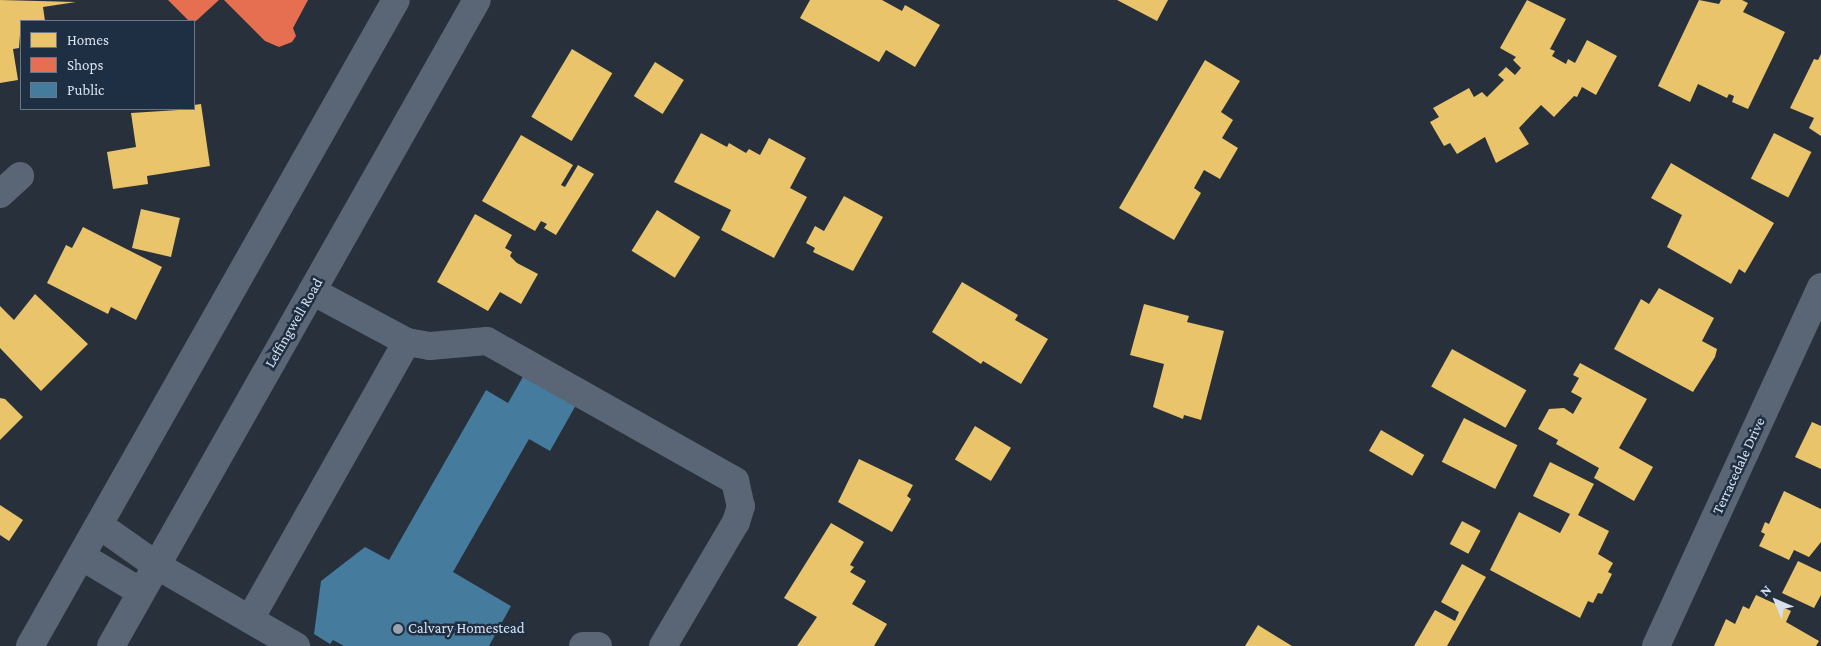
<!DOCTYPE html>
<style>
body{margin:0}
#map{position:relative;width:1821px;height:646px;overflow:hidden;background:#27303b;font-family:"Crimson Pro",serif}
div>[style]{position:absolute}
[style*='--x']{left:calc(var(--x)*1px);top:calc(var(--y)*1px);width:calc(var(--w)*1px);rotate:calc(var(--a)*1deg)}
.homes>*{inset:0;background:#e9c46a;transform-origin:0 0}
.shops>*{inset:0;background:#e76f51}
.public>*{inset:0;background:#457b9d}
.minor>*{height:28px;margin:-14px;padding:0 14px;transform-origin:14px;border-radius:14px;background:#5a6675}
.major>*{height:28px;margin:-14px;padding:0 14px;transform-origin:14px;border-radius:14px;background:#5a6675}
.dots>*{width:14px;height:14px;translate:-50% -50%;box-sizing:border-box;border:2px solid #1f2f43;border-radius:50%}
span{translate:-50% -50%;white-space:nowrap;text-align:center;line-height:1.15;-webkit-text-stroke:5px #1f2f43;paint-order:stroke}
.street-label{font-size:15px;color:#d8e2ef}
.poi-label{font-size:15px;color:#d8e2ef}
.left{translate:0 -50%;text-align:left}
.legend{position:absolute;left:20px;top:20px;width:175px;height:90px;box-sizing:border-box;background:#1f2f43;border:1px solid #697788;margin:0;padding:6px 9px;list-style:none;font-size:15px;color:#d8e2ef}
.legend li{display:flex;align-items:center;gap:10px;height:25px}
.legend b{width:25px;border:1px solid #697788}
.north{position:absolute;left:1751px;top:576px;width:50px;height:50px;-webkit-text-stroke:4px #1f2f43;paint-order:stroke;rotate:315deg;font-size:14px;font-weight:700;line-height:20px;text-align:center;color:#d8e2ef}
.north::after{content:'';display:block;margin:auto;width:18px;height:22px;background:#d8e2ef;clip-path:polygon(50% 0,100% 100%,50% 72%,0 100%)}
</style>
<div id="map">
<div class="homes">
<i style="clip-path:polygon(0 0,76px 2px,43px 7px,45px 21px,21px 21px,19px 48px,13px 49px,18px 80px,0 83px)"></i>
<i style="clip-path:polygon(810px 0,882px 0,902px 11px,905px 5px,940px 25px,915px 67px,886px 50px,879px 62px,800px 18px)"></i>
<i style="clip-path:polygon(1117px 0,1168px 0,1157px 21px)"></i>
<i style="clip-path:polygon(1527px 0,1566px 19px,1550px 49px,1555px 51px,1552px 56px,1566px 64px,1568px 59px,1575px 63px,1587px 40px,1617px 56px,1596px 95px,1582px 87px,1577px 97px,1574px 96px,1554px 117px,1541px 105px,1519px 128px,1529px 144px,1496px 163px,1485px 137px,1457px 154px,1450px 143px,1444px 146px,1430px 122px,1439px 117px,1433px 108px,1469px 88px,1474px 97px,1482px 92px,1487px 97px,1504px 80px,1498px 75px,1506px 67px,1515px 75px,1521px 68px,1513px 60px,1516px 57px,1500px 48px)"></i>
<i style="clip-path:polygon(1699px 0,1719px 4px,1721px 0,1742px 0,1748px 3px,1743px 12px,1785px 32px,1748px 109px,1732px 102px,1734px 96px,1729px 94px,1727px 98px,1698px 84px,1690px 102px,1658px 86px)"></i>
<i style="left:572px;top:49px;width:47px;height:79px;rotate:31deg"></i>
<i style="clip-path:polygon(1821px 54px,1821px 136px,1809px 128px,1814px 118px,1790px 108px,1814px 59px,1818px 60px)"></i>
<i style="clip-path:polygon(1205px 60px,1240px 81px,1221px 112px,1233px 120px,1222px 138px,1238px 148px,1220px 179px,1204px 170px,1194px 188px,1201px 193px,1174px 240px,1119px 208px)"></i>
<i style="left:655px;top:62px;width:34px;height:40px;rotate:32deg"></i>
<i style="clip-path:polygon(201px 104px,210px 166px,147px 176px,148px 184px,113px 189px,107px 152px,136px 147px,131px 113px,194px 109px,194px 105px)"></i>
<i style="clip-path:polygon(701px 133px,727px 147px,729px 143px,746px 153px,749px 149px,760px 155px,769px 138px,806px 158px,790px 188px,807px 197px,774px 258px,721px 230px,731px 210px,674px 182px)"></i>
<i style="left:1774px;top:133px;width:42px;height:51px;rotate:27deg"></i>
<i style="clip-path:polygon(521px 135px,573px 165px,561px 185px,565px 187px,578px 165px,594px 174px,556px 235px,544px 228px,547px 224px,541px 221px,535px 231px,482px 201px)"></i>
<i style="clip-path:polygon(1671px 163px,1774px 223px,1745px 273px,1739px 269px,1731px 284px,1667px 247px,1682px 215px,1651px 198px)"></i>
<i style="clip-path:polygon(844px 196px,883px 217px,853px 271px,813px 252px,815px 248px,806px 243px,815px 226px,824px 231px)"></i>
<i style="left:141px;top:209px;width:40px;height:40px;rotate:13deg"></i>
<i style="left:657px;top:210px;width:51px;height:48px;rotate:32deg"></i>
<i style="clip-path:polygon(475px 214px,512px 235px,505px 248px,512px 252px,510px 256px,517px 263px,538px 274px,521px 304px,500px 292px,488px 311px,437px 282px)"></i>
<i style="clip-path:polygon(83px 227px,162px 267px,136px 320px,111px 307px,108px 314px,47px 283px,66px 245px,72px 248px)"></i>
<i style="clip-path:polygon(962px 282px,1018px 315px,1015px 320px,1048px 339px,1021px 384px,983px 361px,981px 364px,932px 332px)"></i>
<i style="clip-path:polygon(1659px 288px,1714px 318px,1702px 341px,1717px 349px,1715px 357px,1693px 392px,1614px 349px,1641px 299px,1649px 304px)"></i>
<i style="clip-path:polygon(35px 294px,88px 344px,41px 391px,0 348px,0 306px,14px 320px)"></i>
<i style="clip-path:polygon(1144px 304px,1189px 316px,1187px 322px,1224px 331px,1201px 420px,1184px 415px,1183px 419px,1153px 407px,1164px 364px,1130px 355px)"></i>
<i style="left:1452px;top:349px;width:85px;height:43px;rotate:29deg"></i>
<i style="clip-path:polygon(1580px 363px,1647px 399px,1619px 448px,1653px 467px,1634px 501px,1594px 478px,1599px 468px,1556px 444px,1558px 440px,1538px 429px,1549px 409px,1564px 408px,1573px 414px,1582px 398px,1571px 392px,1579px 378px,1573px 375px)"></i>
<i style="clip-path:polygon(0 398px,5px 399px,23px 417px,0 440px)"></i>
<i style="left:1464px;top:418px;width:60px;height:49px;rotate:27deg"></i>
<i style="clip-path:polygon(1812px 422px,1821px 426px,1821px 469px,1795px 457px)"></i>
<i style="left:975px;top:426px;width:42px;height:39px;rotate:31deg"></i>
<i style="left:1381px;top:430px;width:50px;height:24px;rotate:30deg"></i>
<i style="clip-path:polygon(859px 459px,913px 485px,907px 496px,911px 499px,892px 532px,838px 502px)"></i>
<i style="clip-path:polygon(1550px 462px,1594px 484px,1578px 515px,1609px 531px,1598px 554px,1613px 563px,1608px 572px,1612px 574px,1602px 594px,1598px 593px,1593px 603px,1588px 601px,1580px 618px,1490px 570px,1519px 512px,1560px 533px,1570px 514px,1533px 496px)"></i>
<i style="clip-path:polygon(1784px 491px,1821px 509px,1821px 542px,1809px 557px,1794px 550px,1789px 560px,1759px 546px,1765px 534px,1761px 532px,1765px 522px,1769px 524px)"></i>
<i style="clip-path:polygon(0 505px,23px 520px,9px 541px,0 535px)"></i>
<i style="left:1462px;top:521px;width:21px;height:26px;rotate:28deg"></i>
<i style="clip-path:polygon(831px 523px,864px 542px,850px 565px,854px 567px,850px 572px,866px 581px,852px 604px,887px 624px,874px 646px,797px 646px,817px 617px,784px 598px)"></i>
<i style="clip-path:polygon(1798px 561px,1821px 572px,1821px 595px,1814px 608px,1782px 593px)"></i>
<i style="clip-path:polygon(1462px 564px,1486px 577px,1447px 646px,1414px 646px,1435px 610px,1455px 621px,1459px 612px,1441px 602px)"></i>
<i style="clip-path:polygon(1756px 595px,1791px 611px,1786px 622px,1819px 641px,1816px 646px,1714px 646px,1726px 619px,1735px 624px,1743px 606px,1749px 609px)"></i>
<i style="clip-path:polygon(1258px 625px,1292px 646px,1245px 646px)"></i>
</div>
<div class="shops">
<i style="clip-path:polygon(168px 0,219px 0,196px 21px,189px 21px)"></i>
<i style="clip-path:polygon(224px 0,308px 0,293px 28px,296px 36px,292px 42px,279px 47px,265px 41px)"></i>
</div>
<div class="public">
<i style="clip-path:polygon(524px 375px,576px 405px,550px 451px,529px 439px,453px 572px,511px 606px,489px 646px,344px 646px,333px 640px,330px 644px,314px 634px,321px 581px,365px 547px,389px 560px,486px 390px,508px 403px)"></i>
</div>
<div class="minor">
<i style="--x:0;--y:194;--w:27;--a:-42"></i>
<i style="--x:312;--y:291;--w:108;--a:28.2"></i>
<i style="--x:407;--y:342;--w:23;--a:10"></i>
<i style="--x:430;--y:346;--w:57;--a:-5"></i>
<i style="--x:487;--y:341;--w:285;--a:29.4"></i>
<i style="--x:735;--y:481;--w:26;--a:77"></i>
<i style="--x:741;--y:506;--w:17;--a:107"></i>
<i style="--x:736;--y:522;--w:144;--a:120.5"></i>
<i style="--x:99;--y:525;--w:70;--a:35.1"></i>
<i style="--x:156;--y:565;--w:162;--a:30.1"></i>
<i style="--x:81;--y:556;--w:70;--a:31"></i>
<i style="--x:250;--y:619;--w:318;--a:-60.5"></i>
<i style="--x:583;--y:646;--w:15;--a:0"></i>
<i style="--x:1656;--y:646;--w:395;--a:-65.3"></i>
</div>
<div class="major">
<i style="--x:30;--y:646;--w:742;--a:-60.47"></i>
<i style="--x:111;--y:646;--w:742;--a:-60.47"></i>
</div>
<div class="dots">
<i style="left:398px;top:629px;background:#9aa4b0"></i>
</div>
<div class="street-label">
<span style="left:294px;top:323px;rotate:-60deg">Leffingwell Road</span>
<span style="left:1739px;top:466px;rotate:-65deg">Terracedale Drive</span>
</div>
<div class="poi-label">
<span class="left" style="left:408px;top:629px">Calvary Homestead</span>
</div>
<ul class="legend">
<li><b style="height:14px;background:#e9c46a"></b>Homes</li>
<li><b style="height:14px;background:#e76f51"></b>Shops</li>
<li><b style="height:14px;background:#457b9d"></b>Public</li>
</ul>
<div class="north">N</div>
</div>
